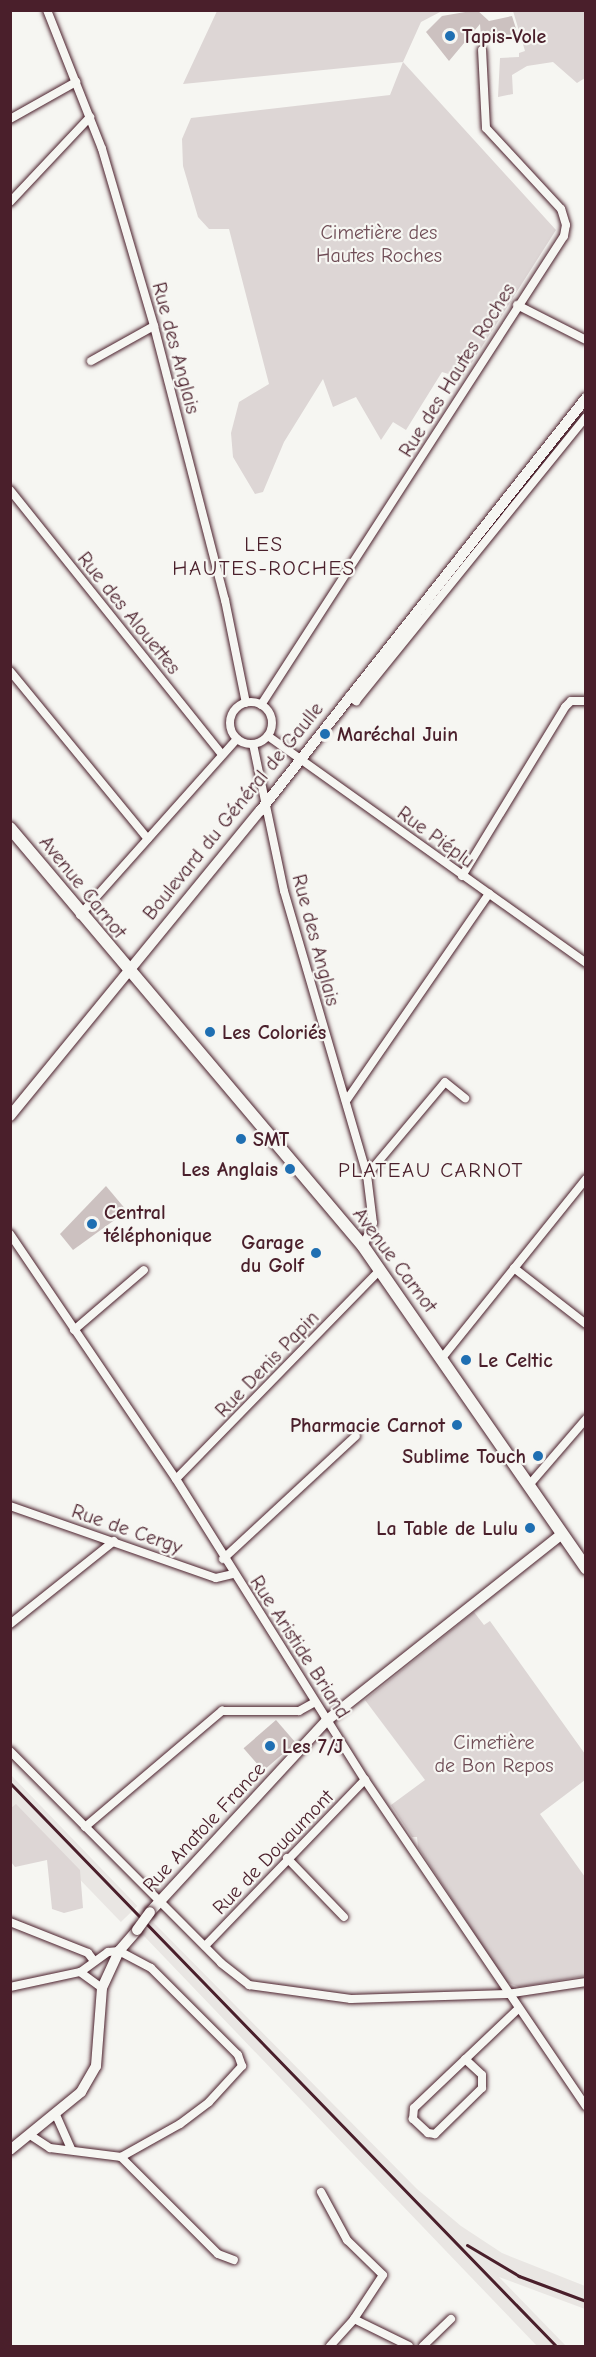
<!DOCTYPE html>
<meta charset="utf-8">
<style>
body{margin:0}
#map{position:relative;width:596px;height:2357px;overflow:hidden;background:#f6f6f2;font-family:"Comic Neue",sans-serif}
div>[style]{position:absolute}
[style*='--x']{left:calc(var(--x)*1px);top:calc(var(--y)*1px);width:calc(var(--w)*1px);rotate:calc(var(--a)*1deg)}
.built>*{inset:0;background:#e9e6e3;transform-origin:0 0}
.green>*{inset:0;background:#ddd6d5}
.building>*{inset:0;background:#ccc1c0;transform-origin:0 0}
.roads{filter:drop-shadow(0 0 2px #4a1f2b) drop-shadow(0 0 2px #4a1f2b)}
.minor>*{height:8px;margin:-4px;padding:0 4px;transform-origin:4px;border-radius:4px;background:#f6f6f2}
.minor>.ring{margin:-4px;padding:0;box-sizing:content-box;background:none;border:8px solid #f6f6f2;border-radius:50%}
.tertiary>*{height:10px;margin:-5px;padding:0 5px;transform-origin:5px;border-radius:5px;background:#f6f6f2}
.secondary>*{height:12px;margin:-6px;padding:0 6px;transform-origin:6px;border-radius:6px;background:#f6f6f2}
.rail>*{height:3px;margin:-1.5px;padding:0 1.5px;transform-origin:1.5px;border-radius:1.5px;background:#4a1f2b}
.bridges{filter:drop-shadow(0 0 2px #4a1f2b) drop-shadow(0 0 2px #4a1f2b)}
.tertiary-bridge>*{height:10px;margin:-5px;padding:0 5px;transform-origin:5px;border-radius:5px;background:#f6f6f2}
.dots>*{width:16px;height:16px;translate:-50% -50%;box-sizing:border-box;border:3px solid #f6f6f2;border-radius:50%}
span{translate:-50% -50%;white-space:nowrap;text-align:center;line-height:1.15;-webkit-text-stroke:4.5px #f6f6f2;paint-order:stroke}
.poi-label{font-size:20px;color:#4a1f2b;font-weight:700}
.left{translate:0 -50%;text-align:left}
.right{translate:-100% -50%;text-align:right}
.park-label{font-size:20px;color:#6f4d56}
.street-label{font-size:20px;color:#4a1f2b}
.neighbourhood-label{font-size:21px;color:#4a1f2b;letter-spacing:1.5px}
.frame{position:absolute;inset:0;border:12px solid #4a1f2b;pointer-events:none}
</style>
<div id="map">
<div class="built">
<i style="left:11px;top:1775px;width:182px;height:23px;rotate:46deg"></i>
<i style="clip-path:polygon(153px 1922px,417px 2189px,461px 2226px,502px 2253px,585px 2286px,585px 2309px,499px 2277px,566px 2346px,537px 2346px,143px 1935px)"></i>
</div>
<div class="green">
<i style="clip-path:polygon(217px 11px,442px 11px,421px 22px,403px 62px,556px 230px,462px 378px,442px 372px,406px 430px,393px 422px,381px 440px,356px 397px,333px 407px,323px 379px,284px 442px,263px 492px,255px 494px,233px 457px,231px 433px,239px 402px,269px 384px,229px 229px,209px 229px,198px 217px,183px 166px,182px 139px,191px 118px,390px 95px,403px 62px,183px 84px)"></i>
<i style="clip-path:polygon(513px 11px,585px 11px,585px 78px,577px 83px,553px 62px,527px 66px,512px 75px,513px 94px,498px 97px,500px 58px,519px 57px,519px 53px,525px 51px)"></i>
<i style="clip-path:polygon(474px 1612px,484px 1625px,490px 1621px,585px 1754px,585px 1780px,540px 1814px,585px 1877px,585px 1976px,519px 1987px,506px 1982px,418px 1847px,417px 1837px,412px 1837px,391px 1805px,425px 1780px,365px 1700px)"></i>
<i style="clip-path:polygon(16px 1804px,80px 1870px,83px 1908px,64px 1913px,52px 1909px,47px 1860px,15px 1867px,11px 1862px,11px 1808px)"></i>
</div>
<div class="building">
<i style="clip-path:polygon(477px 10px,489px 21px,512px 16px,518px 35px,481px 38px,480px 24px,449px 61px,426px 32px,442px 16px)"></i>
<i style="clip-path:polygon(106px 1186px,127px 1211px,73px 1250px,60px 1234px)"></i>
<i style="left:276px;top:1720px;width:30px;height:43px;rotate:49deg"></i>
</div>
<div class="roads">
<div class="minor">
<i style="--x:47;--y:10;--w:149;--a:68.4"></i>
<i style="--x:102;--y:149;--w:184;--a:73.6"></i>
<i style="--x:154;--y:326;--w:283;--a:75.5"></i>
<i style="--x:225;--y:600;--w:105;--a:78.5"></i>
<i style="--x:10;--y:119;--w:76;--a:-29.3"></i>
<i style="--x:10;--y:202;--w:117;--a:-46.7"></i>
<i style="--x:517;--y:305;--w:77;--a:26.9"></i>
<i style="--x:91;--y:361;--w:72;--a:-29.1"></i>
<i style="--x:10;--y:490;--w:339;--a:51.3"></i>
<i style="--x:10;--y:671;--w:217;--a:50.6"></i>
<i style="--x:349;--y:696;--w:9;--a:36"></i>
<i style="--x:356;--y:701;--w:365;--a:-51"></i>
<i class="ring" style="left:230px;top:702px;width:34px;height:34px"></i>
<i style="--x:261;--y:705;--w:558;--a:-57.14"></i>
<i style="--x:564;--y:236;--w:11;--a:-80"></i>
<i style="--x:566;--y:225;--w:17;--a:-107"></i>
<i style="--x:561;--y:209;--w:110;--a:-132.8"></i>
<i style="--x:486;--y:128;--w:78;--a:-92.9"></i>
<i style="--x:268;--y:736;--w:391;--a:35.5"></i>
<i style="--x:253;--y:744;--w:150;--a:78.1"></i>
<i style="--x:284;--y:891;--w:296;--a:73.7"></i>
<i style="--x:367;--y:1175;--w:48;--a:82.9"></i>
<i style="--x:373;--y:1223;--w:25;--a:113"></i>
<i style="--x:462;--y:876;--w:198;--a:-58.6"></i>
<i style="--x:565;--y:707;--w:8;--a:-45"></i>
<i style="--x:571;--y:701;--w:15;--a:0"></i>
<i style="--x:80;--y:915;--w:236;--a:-48.3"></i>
<i style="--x:346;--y:1101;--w:252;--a:-55.4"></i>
<i style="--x:367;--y:1175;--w:121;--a:-50"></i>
<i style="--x:445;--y:1082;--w:26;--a:39"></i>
<i style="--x:10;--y:1234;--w:296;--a:55.9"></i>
<i style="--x:176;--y:1479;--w:355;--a:57.9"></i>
<i style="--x:365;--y:1780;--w:394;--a:55.9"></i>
<i style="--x:514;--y:1268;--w:91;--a:37.9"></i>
<i style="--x:74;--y:1330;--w:92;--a:-40.6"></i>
<i style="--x:442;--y:1358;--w:230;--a:-51.2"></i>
<i style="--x:176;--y:1479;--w:292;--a:-45.7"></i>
<i style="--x:529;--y:1485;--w:87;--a:-49.2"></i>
<i style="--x:10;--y:1506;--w:218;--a:19.3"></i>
<i style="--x:216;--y:1578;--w:17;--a:-13"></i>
<i style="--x:223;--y:1559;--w:181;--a:-42.8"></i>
<i style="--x:10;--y:1624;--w:133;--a:-38.6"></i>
<i style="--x:10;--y:1751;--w:299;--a:45.1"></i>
<i style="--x:221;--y:1963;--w:36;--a:38"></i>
<i style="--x:249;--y:1985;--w:103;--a:7.8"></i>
<i style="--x:351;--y:1999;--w:156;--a:-1.8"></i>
<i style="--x:507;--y:1994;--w:80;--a:-8.6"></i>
<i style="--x:85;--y:1827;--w:180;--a:-40.3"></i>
<i style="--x:222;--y:1711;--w:77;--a:0"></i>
<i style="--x:299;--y:1711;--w:18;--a:-29"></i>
<i style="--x:287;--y:1858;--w:82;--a:46"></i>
<i style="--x:10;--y:1922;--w:84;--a:21.7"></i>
<i style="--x:88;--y:1953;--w:10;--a:53"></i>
<i style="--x:205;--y:1946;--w:231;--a:-46.1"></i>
<i style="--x:10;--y:1987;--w:72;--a:-12.1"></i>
<i style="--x:465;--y:2059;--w:23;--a:43"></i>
<i style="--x:482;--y:2075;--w:13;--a:90"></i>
<i style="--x:482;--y:2088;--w:66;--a:135.6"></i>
<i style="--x:435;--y:2134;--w:7;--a:-172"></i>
<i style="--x:428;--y:2133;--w:21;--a:-137"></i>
<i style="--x:413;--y:2119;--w:11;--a:-85"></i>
<i style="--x:414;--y:2108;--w:142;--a:-43.6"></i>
<i style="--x:56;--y:2115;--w:37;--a:66"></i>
<i style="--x:30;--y:2135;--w:24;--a:33"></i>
<i style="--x:50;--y:2148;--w:72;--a:7.2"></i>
<i style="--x:121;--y:2157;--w:68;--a:-29.2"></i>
<i style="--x:180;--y:2124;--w:36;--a:-37"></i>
<i style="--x:209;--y:2102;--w:49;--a:-47.5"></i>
<i style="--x:242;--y:2066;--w:12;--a:-110"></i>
<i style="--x:238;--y:2055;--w:123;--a:-135"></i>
<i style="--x:151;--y:1968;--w:36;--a:-152"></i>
<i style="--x:119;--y:1951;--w:11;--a:175"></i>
<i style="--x:108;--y:1952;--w:34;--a:144"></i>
<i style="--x:80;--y:1972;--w:27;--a:36"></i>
<i style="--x:121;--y:2157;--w:137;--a:45"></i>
<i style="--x:218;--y:2254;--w:17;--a:21"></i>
<i style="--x:321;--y:2192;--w:55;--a:61.6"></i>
<i style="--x:347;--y:2240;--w:50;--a:44.2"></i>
<i style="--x:383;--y:2275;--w:53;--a:123.4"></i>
<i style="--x:330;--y:2346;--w:36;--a:-48"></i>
<i style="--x:354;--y:2319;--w:61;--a:26.1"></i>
<i style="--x:423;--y:2346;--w:39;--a:-44"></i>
</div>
<div class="tertiary">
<i style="--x:10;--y:1116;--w:394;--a:-50.7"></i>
<i style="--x:260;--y:811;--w:526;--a:-51.71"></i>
<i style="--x:150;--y:1912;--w:260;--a:-47.3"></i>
<i style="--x:326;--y:1721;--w:301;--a:-38.4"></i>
<i style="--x:10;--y:2150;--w:92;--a:-39.2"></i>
<i style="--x:81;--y:2092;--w:30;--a:-60"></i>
<i style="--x:96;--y:2066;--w:78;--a:-85.6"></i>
<i style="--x:102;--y:1988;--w:41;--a:-65.3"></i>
<i style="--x:119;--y:1951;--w:28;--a:-49"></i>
</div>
<div class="secondary">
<i style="--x:10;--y:828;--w:547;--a:49.82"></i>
<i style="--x:363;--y:1246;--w:392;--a:55.3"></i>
</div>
</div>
<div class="rail">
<i style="--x:10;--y:1783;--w:784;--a:45.88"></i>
<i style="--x:467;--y:2245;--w:61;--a:30.8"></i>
<i style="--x:519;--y:2276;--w:72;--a:20.5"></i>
</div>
<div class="bridges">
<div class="tertiary-bridge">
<i style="--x:137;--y:1930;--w:22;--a:-54"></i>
</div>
</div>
<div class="dots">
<i style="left:450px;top:36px;background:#1f6fb2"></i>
<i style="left:325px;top:734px;background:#1f6fb2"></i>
<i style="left:210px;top:1032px;background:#1f6fb2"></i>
<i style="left:241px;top:1139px;background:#1f6fb2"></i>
<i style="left:290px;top:1169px;background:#1f6fb2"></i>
<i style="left:92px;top:1224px;background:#1f6fb2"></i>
<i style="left:316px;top:1253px;background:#1f6fb2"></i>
<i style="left:466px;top:1360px;background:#1f6fb2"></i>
<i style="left:457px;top:1425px;background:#1f6fb2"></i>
<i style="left:538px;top:1456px;background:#1f6fb2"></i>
<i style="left:530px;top:1528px;background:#1f6fb2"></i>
<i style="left:270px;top:1746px;background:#1f6fb2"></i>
</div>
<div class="poi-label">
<span class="left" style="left:462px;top:36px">Tapis-Vole</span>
<span class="left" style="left:337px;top:734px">Maréchal Juin</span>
<span class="left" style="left:222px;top:1032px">Les Coloriés</span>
<span class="left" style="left:253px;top:1139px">SMT</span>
<span class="right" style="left:278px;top:1169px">Les Anglais</span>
<span class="left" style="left:104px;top:1224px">Central<br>téléphonique</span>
<span class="right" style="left:304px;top:1254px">Garage<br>du Golf</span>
<span class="left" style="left:478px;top:1360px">Le Celtic</span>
<span class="right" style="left:445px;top:1425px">Pharmacie Carnot</span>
<span class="right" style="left:526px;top:1456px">Sublime Touch</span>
<span class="right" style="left:518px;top:1528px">La Table de Lulu</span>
<span class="left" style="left:282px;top:1746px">Les 7/J</span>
</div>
<div class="park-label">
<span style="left:379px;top:244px">Cimetière des<br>Hautes Roches</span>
<span style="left:494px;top:1754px">Cimetière<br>de Bon Repos</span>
</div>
<div class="street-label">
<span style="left:176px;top:348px;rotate:75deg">Rue des Anglais</span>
<span style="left:457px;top:370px;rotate:-58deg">Rue des Hautes Roches</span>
<span style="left:129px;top:613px;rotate:51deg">Rue des Alouettes</span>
<span style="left:233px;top:811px;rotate:-51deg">Boulevard du Général de Gaulle</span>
<span style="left:436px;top:837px;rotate:36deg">Rue Piéplu</span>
<span style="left:83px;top:887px;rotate:51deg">Avenue Carnot</span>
<span style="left:316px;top:940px;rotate:75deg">Rue des Anglais</span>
<span style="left:395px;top:1260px;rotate:53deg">Avenue Carnot</span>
<span style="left:267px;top:1364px;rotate:-46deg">Rue Denis Papin</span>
<span style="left:127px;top:1529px;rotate:19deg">Rue de Cergy</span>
<span style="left:300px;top:1647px;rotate:57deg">Rue Aristide Briand</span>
<span style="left:204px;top:1827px;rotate:-47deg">Rue Anatole France</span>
<span style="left:273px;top:1852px;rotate:-46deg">Rue de Douaumont</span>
</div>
<div class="neighbourhood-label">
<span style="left:264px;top:556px">LES<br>HAUTES-ROCHES</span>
<span style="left:431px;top:1170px">PLATEAU CARNOT</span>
</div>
<div class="frame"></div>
</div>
